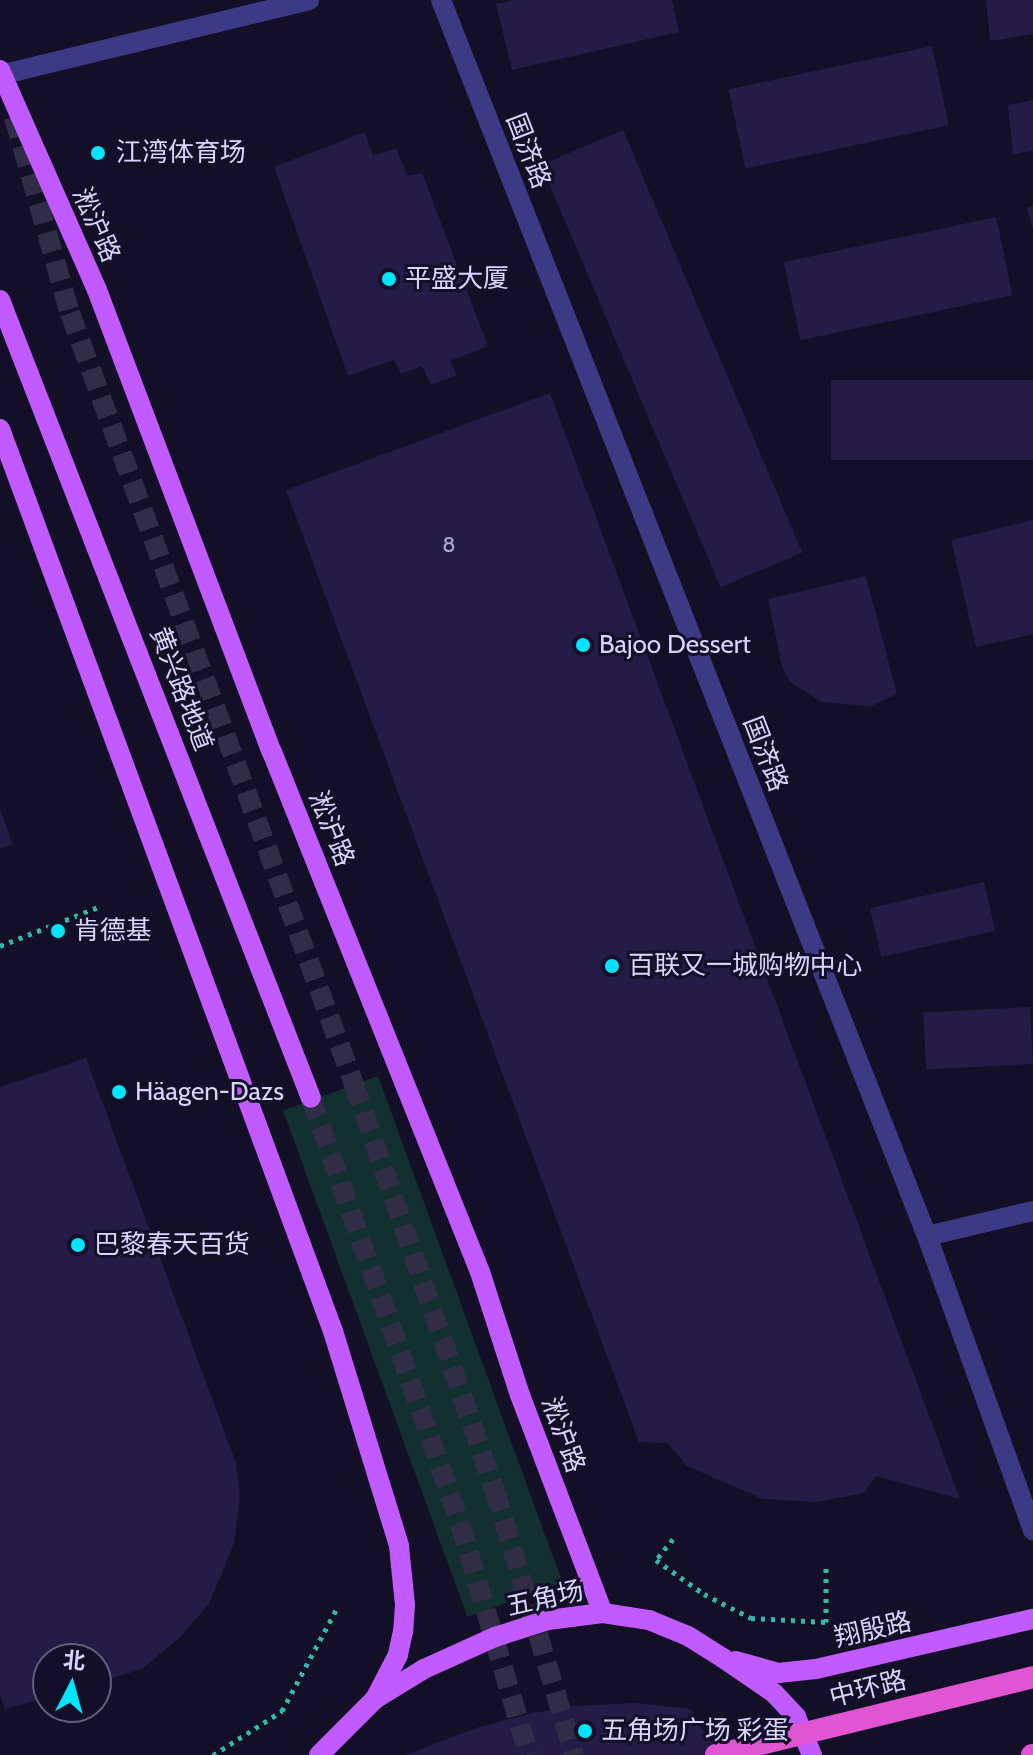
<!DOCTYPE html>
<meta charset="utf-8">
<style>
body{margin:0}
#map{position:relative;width:1033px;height:1755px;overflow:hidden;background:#130f26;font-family:Cabin,"Noto Sans SC",sans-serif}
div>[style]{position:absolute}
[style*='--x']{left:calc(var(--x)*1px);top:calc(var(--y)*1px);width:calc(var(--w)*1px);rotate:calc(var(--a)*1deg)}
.green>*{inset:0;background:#12302f;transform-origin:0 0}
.building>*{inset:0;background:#241b47;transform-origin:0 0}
.primary-tunnel>*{height:20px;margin-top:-10px;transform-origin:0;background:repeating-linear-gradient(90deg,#312d47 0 20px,transparent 0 30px)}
.path>*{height:5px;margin-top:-2.5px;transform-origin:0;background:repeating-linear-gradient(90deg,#2fb8b0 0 4px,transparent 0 10px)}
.minor>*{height:20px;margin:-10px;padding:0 10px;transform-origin:10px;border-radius:10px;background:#3d3a85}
.tertiary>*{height:20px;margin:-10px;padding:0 10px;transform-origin:10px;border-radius:10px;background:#3d3a85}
.primary>*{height:20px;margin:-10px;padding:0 10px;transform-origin:10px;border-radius:10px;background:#c25bff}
.trunk>*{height:22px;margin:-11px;padding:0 11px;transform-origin:11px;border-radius:11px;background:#e055d1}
.trunk-bridge>*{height:22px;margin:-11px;padding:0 11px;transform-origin:11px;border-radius:11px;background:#e055d1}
.dots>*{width:22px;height:22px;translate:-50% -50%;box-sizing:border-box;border:4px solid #130f26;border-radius:50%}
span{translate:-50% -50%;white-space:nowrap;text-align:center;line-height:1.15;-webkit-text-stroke:6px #130f26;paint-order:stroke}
.number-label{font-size:22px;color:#aca6d1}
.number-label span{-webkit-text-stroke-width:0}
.street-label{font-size:26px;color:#d9d4ff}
.poi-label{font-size:26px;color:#d9d4ff}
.left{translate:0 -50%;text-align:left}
.north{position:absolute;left:32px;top:1643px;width:80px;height:80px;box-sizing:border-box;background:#130f26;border:2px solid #625e7d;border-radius:50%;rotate:6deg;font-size:22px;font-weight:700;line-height:32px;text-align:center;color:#d9d4ff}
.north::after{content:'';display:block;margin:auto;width:28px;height:36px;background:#00e5ff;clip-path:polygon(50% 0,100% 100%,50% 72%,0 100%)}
</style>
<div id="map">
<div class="green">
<i style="left:378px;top:1076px;width:539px;height:101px;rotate:70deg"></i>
</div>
<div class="building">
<i style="clip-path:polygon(514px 0,672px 0,679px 32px,512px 70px,496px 4px)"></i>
<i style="clip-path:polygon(986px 0,1033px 0,1033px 34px,990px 41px)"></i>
<i style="left:932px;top:46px;width:81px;height:208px;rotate:78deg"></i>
<i style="clip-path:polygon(1033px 100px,1033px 151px,1013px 154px,1008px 105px)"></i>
<i style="left:623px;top:130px;width:459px;height:89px;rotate:67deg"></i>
<i style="clip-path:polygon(365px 132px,373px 156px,396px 148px,408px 176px,422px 173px,488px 346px,450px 361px,457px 375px,431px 385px,422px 366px,401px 374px,394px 360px,348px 376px,274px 167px)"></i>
<i style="clip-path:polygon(1033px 206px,1033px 226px,1032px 227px,1027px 208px)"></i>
<i style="left:996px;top:217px;width:80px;height:217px;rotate:78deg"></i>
<i style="left:1033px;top:380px;width:80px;height:202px;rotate:90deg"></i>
<i style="clip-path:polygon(550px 393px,960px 1499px,876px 1476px,864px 1493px,817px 1502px,763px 1499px,687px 1466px,668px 1443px,639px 1442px,286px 490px)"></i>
<i style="clip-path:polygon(1033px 520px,1033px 634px,976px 647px,951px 540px)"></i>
<i style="clip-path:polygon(866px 576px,897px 694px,871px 706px,822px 702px,790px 682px,782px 667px,768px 599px)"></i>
<i style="clip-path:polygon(0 810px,13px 844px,0 849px)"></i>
<i style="left:984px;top:882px;width:50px;height:117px;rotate:77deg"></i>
<i style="left:1030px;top:1007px;width:57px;height:107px;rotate:87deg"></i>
<i style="clip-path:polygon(86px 1058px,236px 1463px,240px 1495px,234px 1544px,209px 1604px,178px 1639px,142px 1669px,96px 1683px,96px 1659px,48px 1659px,48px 1697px,5px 1709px,0 1695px,0 1087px)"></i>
<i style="clip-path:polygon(636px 1703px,691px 1709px,706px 1736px,742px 1755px,406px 1755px,479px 1727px,533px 1713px,575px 1706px)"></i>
</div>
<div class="primary-tunnel">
<i style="--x:14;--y:117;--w:204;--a:74.1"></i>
<i style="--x:70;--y:313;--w:822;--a:69.78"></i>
<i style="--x:354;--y:1084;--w:431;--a:70.9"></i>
<i style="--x:495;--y:1491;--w:276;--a:73.3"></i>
<i style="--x:311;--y:1098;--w:451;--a:70.7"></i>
<i style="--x:460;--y:1524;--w:241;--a:73.4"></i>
</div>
<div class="path">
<i style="--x:0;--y:946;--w:109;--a:-21.6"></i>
<i style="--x:673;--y:1539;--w:27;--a:129"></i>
<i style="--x:656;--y:1560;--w:59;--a:35.3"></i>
<i style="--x:704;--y:1594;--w:53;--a:27.1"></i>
<i style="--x:751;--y:1618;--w:75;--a:3.1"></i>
<i style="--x:826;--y:1622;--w:58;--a:-90"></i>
<i style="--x:213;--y:1755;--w:82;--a:-32.5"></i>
<i style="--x:282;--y:1711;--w:115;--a:-61.9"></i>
</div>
<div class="minor">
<i style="--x:441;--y:0;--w:1328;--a:68.54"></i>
<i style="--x:927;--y:1236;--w:313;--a:70.2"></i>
<i style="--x:927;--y:1236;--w:109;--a:-13.3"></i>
</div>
<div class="tertiary">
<i style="--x:0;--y:75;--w:318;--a:-13.6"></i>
</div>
<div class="primary">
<i style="--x:0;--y:70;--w:240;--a:66.2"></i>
<i style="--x:97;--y:290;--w:494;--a:69.3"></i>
<i style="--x:272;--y:752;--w:560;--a:68.2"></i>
<i style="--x:480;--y:1272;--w:129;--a:72"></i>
<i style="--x:520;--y:1395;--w:233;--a:69.2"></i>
<i style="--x:0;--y:300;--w:856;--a:68.71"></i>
<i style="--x:0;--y:429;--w:962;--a:69.74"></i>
<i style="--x:333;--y:1331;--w:225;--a:72.9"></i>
<i style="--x:399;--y:1546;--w:59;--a:84.2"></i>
<i style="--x:405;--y:1605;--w:26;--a:94"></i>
<i style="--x:403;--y:1631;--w:25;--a:102"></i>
<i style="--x:398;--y:1655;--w:50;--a:117.6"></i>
<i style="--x:736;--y:1661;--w:44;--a:15.9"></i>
<i style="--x:778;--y:1673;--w:38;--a:-6"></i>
<i style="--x:816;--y:1669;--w:223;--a:-13"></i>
<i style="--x:319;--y:1755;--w:79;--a:-45"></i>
<i style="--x:375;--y:1699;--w:57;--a:-31.5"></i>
<i style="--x:424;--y:1669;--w:78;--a:-24.3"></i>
<i style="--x:495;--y:1637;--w:56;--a:-17.8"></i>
<i style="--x:548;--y:1620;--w:55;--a:-7.3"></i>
<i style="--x:603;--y:1613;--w:47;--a:8.7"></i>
<i style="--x:649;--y:1620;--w:42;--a:22.3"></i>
<i style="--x:688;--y:1636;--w:41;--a:32.2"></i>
<i style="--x:723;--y:1658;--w:62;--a:34.5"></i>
<i style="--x:774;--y:1693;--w:33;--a:47"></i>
<i style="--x:796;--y:1717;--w:41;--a:67.2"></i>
</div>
<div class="trunk">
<i style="--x:1032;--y:1755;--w:1;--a:0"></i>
</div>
<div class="trunk-bridge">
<i style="--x:716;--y:1755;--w:326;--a:-13.8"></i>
</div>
<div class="dots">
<i style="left:98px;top:153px;background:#00e5ff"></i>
<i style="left:389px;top:279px;background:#00e5ff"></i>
<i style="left:583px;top:645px;background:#00e5ff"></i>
<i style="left:58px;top:931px;background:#00e5ff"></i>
<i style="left:612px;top:966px;background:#00e5ff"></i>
<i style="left:119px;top:1092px;background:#00e5ff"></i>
<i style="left:78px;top:1245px;background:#00e5ff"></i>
<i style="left:585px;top:1731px;background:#00e5ff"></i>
</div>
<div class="number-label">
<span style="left:449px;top:545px">8</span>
</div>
<div class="street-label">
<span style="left:528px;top:151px;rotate:69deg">国济路</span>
<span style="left:96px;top:225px;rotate:66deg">淞沪路</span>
<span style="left:181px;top:689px;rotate:69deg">黄兴路地道</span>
<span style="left:765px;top:754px;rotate:69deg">国济路</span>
<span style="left:331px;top:829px;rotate:68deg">淞沪路</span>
<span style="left:563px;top:1435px;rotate:70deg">淞沪路</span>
<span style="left:545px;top:1599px;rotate:-13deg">五角场</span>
<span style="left:873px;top:1630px;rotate:-13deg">翔殷路</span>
<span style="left:868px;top:1689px;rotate:-14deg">中环路</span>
</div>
<div class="poi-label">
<span class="left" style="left:116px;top:153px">江湾体育场</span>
<span class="left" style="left:405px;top:279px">平盛大厦</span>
<span class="left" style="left:599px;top:645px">Bajoo Dessert</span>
<span class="left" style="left:74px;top:931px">肯德基</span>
<span class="left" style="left:628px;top:966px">百联又一城购物中心</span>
<span class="left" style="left:135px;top:1092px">Häagen-Dazs</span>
<span class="left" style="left:94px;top:1245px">巴黎春天百货</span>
<span class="left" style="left:601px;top:1731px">五角场广场 彩蛋</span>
</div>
<div class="north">北</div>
</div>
